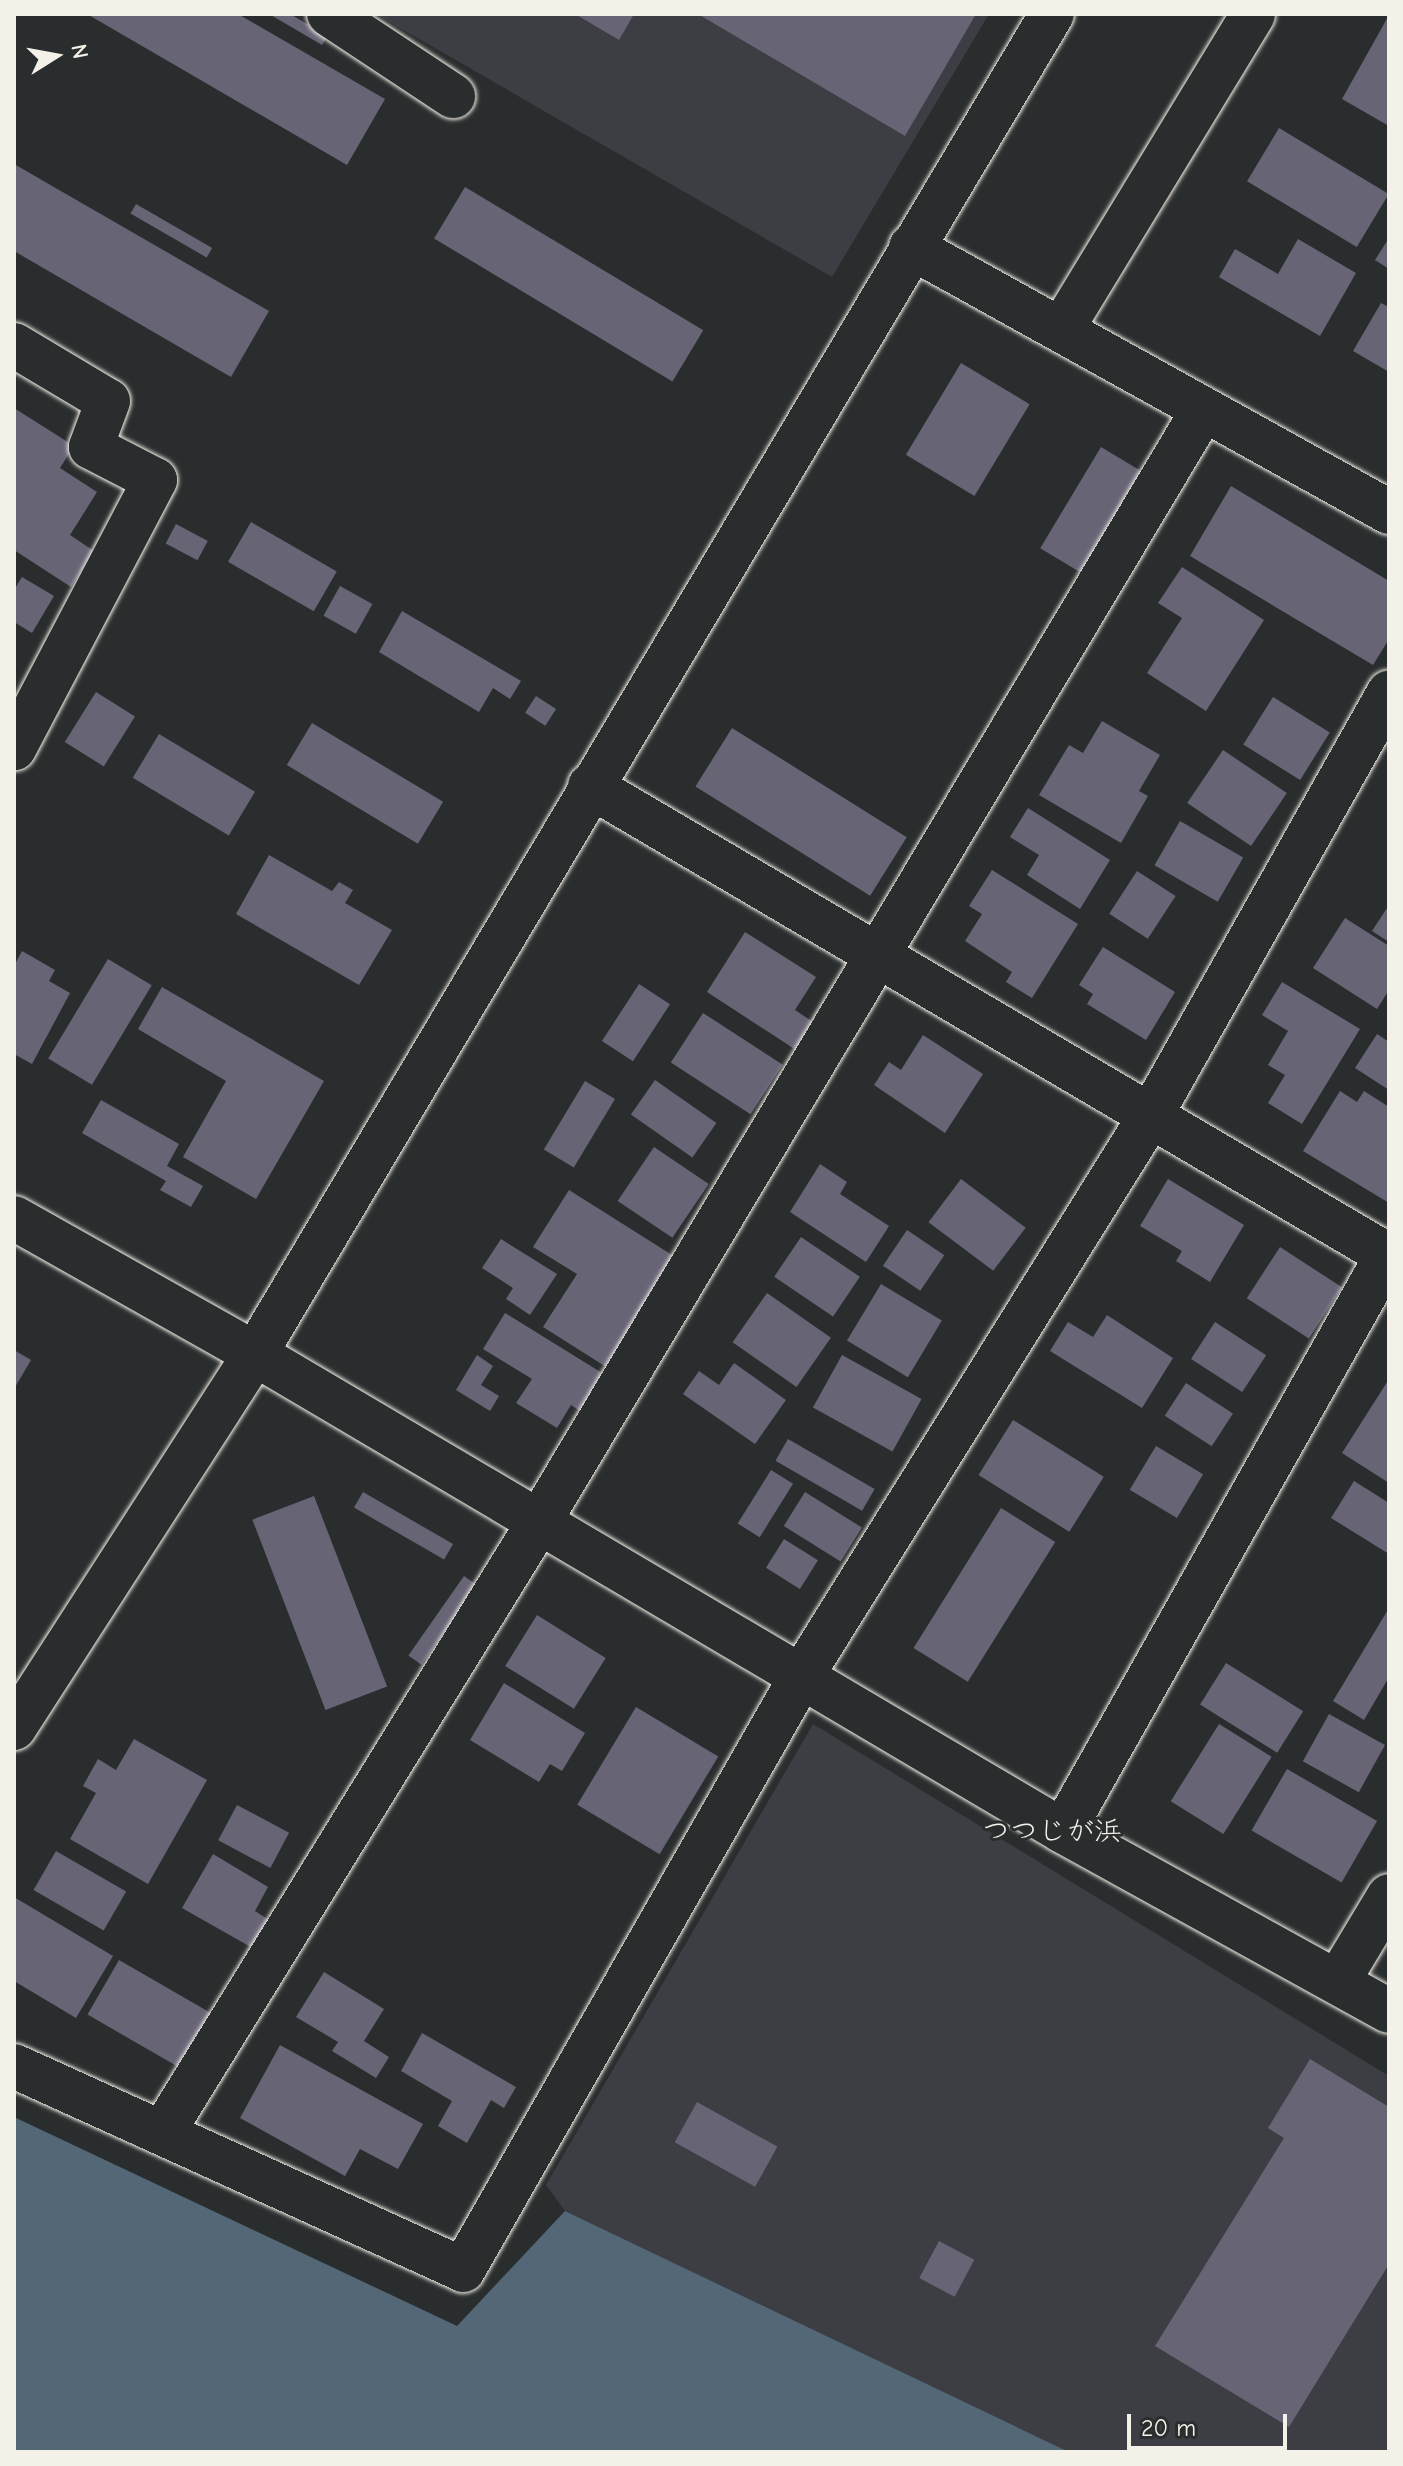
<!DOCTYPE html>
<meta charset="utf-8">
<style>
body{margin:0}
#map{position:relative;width:1403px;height:2466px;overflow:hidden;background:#2a2d2e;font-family:"Comic Neue","Klee One",sans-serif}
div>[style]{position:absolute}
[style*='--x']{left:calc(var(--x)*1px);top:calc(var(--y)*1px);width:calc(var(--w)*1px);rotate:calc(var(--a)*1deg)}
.built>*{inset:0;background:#3c3e44}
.water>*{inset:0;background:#536776}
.building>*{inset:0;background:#676476;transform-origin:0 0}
.roads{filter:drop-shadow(0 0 2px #f4f1e8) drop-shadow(0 0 2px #f4f1e8)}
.minor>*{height:44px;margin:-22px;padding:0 22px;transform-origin:22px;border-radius:22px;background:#2a2d2e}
.tertiary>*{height:44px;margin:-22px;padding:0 22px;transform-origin:22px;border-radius:22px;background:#2a2d2e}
span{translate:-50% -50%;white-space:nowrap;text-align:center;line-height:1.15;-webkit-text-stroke:6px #2a2d2e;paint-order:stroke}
.quarter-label{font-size:28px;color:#f4f1e8}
.frame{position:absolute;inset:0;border:16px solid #f4f1e8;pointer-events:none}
.north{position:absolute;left:16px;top:16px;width:80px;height:80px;-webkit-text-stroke:6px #2a2d2e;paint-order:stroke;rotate:79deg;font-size:22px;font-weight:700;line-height:32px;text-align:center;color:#f4f1e8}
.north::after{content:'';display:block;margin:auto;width:28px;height:36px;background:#f4f1e8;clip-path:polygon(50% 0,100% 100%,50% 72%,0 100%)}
.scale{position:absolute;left:1127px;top:2414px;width:160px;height:36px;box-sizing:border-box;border:4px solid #f4f1e8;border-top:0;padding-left:10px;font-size:24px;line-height:28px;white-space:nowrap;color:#f4f1e8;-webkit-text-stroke:6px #2a2d2e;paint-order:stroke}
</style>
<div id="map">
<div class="built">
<i style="clip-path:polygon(376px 14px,989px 14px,832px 277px)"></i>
<i style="clip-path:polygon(813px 1724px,1389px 2076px,1389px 2452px,1069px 2452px,565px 2211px,546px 2185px)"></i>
</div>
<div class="water">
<i style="clip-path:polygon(14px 2117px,457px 2326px,565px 2211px,1069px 2452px,14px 2452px)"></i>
</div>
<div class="building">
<i style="clip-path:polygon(87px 14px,238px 14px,385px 99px,347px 165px)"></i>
<i style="clip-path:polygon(269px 14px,290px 14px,328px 36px,322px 45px)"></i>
<i style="clip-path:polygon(575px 14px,634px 14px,619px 40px)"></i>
<i style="clip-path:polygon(698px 14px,976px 14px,905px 136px)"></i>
<i style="clip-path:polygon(1389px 15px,1389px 126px,1342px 99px)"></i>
<i style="left:1279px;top:128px;width:128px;height:62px;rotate:31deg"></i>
<i style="clip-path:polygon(14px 164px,269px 311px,231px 377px,14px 251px)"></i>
<i style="left:465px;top:187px;width:278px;height:60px;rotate:31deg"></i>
<i style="left:136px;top:204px;width:88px;height:11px;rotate:30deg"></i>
<i style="clip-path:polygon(1389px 238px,1389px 269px,1375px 260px)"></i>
<i style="clip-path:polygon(1298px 239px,1356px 273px,1320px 336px,1219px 277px,1235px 249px,1278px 274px)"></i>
<i style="clip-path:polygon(1381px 303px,1389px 307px,1389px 372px,1353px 351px)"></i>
<i style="left:961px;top:363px;width:80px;height:107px;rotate:31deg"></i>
<i style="clip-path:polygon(14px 408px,74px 446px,60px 468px,97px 492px,70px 535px,94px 551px,71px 587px,14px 550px)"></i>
<i style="left:1101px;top:447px;width:52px;height:118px;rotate:31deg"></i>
<i style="clip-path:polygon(1231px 486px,1389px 581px,1389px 639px,1373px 665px,1190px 556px)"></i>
<i style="left:251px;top:522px;width:99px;height:46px;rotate:30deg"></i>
<i style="left:176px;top:524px;width:36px;height:22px;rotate:28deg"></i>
<i style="clip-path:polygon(1182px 567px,1264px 620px,1206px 711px,1147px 673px,1182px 618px,1158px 603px)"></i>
<i style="clip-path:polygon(22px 577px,54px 596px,32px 633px,14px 622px,14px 590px)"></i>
<i style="left:340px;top:586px;width:37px;height:34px;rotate:29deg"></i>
<i style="clip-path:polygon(402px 611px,521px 681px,510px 699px,493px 688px,479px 712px,379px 652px)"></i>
<i style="left:96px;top:692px;width:46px;height:59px;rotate:32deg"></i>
<i style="left:536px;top:696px;width:24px;height:20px;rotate:33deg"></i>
<i style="left:1273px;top:697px;width:67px;height:56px;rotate:32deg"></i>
<i style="clip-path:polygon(1102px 721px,1160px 755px,1139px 791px,1148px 796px,1121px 843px,1039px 795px,1069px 745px,1083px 753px)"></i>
<i style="left:312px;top:723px;width:153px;height:49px;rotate:31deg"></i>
<i style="left:732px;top:728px;width:206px;height:69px;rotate:32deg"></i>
<i style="left:159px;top:734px;width:112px;height:51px;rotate:31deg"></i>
<i style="left:1223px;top:750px;width:77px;height:64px;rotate:34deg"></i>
<i style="clip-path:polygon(1028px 808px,1110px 860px,1080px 909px,1027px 875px,1039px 855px,1010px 837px)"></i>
<i style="left:1180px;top:821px;width:73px;height:51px;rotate:30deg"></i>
<i style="clip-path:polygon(269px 855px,332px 891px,339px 882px,353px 890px,345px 903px,392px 930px,359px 985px,236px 914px)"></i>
<i style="clip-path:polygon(992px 870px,1078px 924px,1032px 998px,1006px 982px,1012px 972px,965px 941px,982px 914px,969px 906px)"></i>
<i style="left:1137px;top:871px;width:46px;height:51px;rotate:33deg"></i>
<i style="clip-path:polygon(1389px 905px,1389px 942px,1372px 931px)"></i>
<i style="clip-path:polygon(1345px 918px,1389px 946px,1389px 990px,1377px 1009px,1313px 968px)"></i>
<i style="clip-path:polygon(745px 932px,816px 977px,795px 1010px,813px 1022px,796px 1050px,707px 992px)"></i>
<i style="clip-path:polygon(1103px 947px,1175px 992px,1146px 1040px,1087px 1004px,1093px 994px,1079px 985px)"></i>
<i style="clip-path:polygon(22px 951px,55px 970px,49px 981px,70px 993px,32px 1064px,14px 1054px,14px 966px)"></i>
<i style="left:108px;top:959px;width:51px;height:116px;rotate:31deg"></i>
<i style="clip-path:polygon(1282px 982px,1360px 1029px,1302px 1124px,1268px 1103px,1285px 1075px,1268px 1065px,1288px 1031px,1262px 1015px)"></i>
<i style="left:639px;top:984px;width:37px;height:68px;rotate:33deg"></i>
<i style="clip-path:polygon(162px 987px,324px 1081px,256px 1199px,183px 1157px,226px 1081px,138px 1029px)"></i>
<i style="left:703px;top:1013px;width:95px;height:59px;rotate:33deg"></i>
<i style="clip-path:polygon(1377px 1034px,1389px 1042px,1389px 1090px,1355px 1068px)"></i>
<i style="clip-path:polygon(923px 1035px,983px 1074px,945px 1133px,874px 1085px,889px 1062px,901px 1070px)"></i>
<i style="left:655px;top:1080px;width:75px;height:42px;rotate:35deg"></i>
<i style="left:585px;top:1081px;width:35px;height:80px;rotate:31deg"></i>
<i style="clip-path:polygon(1340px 1091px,1357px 1102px,1364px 1091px,1389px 1107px,1389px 1203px,1303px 1151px)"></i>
<i style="clip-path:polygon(101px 1100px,179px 1144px,167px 1166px,203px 1186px,191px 1207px,160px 1190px,166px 1181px,82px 1133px)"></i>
<i style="left:654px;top:1147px;width:66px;height:65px;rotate:34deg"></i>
<i style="clip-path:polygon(820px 1164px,847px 1182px,840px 1194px,889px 1226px,866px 1262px,790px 1212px)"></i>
<i style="left:961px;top:1179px;width:81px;height:54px;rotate:37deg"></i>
<i style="clip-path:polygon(1168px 1179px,1244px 1225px,1210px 1282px,1176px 1261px,1182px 1251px,1140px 1226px)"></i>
<i style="clip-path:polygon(569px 1190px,680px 1260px,611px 1370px,543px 1327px,577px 1274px,533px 1247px)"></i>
<i style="left:907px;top:1230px;width:45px;height:43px;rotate:34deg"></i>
<i style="left:801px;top:1237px;width:71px;height:48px;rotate:34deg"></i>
<i style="clip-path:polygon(501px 1239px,557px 1274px,530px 1315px,506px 1299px,513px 1288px,482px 1268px)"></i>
<i style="left:1280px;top:1247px;width:74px;height:61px;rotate:33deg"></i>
<i style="left:881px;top:1284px;width:71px;height:66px;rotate:31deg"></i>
<i style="left:767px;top:1293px;width:78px;height:60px;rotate:35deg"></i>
<i style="clip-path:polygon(505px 1313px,602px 1373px,580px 1411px,571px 1405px,557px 1428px,516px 1403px,532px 1379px,483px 1349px)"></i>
<i style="clip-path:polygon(1107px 1315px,1173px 1358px,1142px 1408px,1050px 1351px,1068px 1322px,1093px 1337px)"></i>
<i style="left:1215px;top:1322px;width:61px;height:44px;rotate:33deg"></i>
<i style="clip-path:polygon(14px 1350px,31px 1360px,14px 1389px)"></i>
<i style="clip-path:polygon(477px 1355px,493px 1366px,481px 1385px,499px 1396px,490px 1411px,456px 1390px)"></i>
<i style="left:842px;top:1355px;width:91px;height:60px;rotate:29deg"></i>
<i style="clip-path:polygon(734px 1363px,786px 1400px,755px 1444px,683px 1394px,699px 1371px,719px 1385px)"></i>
<i style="clip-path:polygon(1389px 1379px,1389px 1483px,1342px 1453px)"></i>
<i style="left:1186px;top:1383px;width:56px;height:39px;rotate:33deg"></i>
<i style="left:1013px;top:1420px;width:107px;height:65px;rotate:32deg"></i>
<i style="left:788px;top:1439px;width:100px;height:25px;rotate:30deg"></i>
<i style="left:1156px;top:1446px;width:55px;height:51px;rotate:31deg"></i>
<i style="left:771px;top:1470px;width:26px;height:63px;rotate:32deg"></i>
<i style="clip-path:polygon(1354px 1481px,1389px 1503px,1389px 1554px,1331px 1518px)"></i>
<i style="left:363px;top:1492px;width:104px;height:18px;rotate:30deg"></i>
<i style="left:805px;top:1492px;width:67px;height:40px;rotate:32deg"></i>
<i style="left:314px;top:1496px;width:204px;height:66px;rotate:69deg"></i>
<i style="left:1001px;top:1508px;width:64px;height:165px;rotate:32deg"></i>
<i style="left:784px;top:1539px;width:40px;height:34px;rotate:32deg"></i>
<i style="left:464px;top:1576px;width:16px;height:97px;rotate:35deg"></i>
<i style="clip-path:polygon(1389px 1608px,1389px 1677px,1364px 1720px,1333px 1701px)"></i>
<i style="left:537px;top:1615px;width:81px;height:60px;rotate:32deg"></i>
<i style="left:1226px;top:1663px;width:91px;height:49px;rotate:32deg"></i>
<i style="clip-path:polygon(504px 1683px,585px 1733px,562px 1771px,550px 1764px,539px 1782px,470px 1740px)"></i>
<i style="left:636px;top:1707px;width:96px;height:114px;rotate:31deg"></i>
<i style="left:1329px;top:1714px;width:64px;height:54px;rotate:29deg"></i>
<i style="left:1219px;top:1724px;width:62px;height:91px;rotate:32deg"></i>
<i style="clip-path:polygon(134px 1739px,207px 1780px,148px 1884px,70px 1839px,96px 1793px,83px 1786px,98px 1759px,116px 1770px)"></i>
<i style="left:1287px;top:1769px;width:104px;height:71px;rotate:30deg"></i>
<i style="left:237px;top:1805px;width:59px;height:40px;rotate:28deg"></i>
<i style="left:56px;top:1851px;width:81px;height:45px;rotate:30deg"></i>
<i style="clip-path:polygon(213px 1854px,268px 1887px,255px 1911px,272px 1922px,256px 1950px,182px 1908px)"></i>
<i style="clip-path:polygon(14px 1897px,113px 1956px,76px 2018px,14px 1981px)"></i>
<i style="left:119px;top:1960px;width:111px;height:63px;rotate:30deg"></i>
<i style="clip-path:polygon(324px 1972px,384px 2009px,364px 2041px,389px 2057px,376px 2078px,332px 2051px,338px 2042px,296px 2017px)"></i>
<i style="clip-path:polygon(422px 2033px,516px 2087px,504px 2108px,491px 2100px,467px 2143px,438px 2126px,452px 2101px,401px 2071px)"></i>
<i style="clip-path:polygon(280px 2045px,423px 2124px,398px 2169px,360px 2149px,345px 2176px,240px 2118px)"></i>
<i style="clip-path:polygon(1310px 2059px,1389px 2107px,1389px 2264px,1289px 2427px,1155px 2346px,1284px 2138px,1268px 2128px)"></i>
<i style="left:697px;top:2102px;width:92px;height:46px;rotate:29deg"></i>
<i style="left:939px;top:2241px;width:40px;height:42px;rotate:28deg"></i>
</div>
<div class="roads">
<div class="minor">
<i style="--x:329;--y:14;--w:149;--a:33.5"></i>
<i style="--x:911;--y:247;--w:547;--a:29"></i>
<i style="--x:1063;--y:327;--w:366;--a:-58.7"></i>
<i style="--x:14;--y:345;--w:109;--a:30.8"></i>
<i style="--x:108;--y:401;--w:49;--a:110.3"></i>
<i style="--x:91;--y:447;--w:72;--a:27.3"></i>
<i style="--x:155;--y:480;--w:303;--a:117.7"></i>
<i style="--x:590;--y:786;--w:927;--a:30.47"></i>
<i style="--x:1063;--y:1831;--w:664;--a:-60.62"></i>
<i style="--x:1338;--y:1981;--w:99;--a:-59"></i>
<i style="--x:14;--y:2066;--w:493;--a:24.4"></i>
<i style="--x:463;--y:2270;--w:683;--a:-60.32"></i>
<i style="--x:801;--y:1677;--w:662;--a:-58.09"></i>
<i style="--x:1151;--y:1115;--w:485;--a:-60.6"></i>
<i style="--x:163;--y:2132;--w:717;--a:-58.35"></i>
<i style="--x:539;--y:1522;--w:1293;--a:-59.15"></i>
</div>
<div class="tertiary">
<i style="--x:14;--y:1218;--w:277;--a:29.4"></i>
<i style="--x:255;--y:1354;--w:938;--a:30.56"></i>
<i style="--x:1063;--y:1831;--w:372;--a:28.9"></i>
<i style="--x:14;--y:1728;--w:445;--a:-57.2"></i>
<i style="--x:255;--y:1354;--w:1559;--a:-59.26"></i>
</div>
</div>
<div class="quarter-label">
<span style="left:1052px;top:1831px">つつじが浜</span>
</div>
<div class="frame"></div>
<div class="north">N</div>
<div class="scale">20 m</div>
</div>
